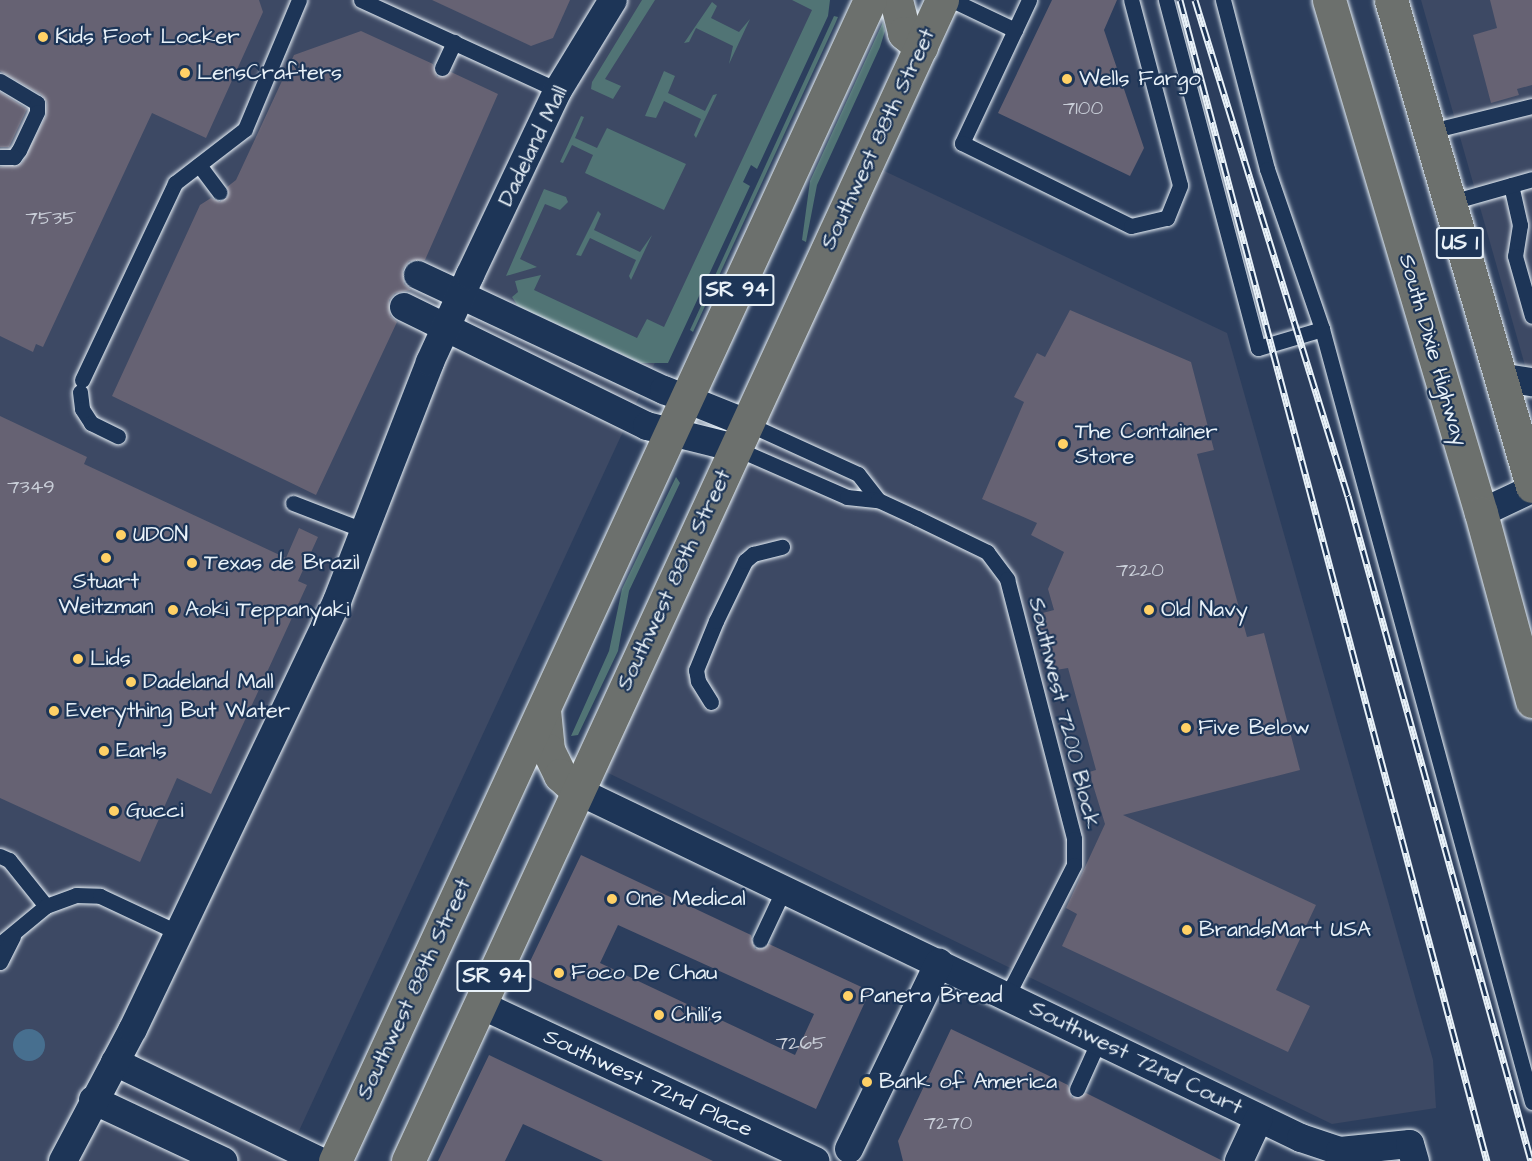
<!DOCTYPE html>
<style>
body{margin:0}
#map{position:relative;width:1532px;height:1161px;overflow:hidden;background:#2c3e5d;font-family:"Architects Daughter",sans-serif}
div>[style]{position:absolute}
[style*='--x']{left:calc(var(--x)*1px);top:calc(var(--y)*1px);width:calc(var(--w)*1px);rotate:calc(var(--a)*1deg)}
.built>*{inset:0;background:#3d4964}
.green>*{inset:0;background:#517475}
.water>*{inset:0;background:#476f8f}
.round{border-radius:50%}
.building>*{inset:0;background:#666273}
.roads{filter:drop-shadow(0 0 2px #e8f1f8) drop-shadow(0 0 2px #e8f1f8)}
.lane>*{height:15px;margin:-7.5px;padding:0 7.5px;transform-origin:7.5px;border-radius:7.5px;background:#1d3557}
.street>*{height:28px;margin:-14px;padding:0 14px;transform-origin:14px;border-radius:14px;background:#1d3557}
.primary>*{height:33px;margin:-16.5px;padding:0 16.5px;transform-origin:16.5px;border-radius:16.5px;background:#6c706d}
.highway>*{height:33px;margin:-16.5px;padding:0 16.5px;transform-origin:16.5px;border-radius:16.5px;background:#6c706d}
.rail>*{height:7px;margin-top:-3.5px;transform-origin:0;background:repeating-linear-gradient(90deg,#1d3557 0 14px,#e8f1f8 0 28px);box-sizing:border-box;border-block:2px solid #e8f1f8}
.dots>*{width:16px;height:16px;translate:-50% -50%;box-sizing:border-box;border:3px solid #1d3557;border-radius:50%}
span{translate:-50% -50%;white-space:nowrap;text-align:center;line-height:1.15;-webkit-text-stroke:4.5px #1d3557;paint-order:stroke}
.number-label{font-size:20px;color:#c8cdd7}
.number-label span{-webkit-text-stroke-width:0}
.shield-label span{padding:2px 4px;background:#1d3557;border:2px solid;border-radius:4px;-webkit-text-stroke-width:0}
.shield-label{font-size:21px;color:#e8f1f8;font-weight:700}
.poi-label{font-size:22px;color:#e8f1f8}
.left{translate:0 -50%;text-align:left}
.street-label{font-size:22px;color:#e8f1f8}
</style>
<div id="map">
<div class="built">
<i style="clip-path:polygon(0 0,823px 0,285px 1161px,0 1161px)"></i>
<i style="clip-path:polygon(1421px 0,1532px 0,1532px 390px)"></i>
<i style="clip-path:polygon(878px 168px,1227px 333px,1433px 1060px,1436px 1108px,1332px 1124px,602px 770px)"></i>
</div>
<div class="green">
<i style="clip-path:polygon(642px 0,655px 0,605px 79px,621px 86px,613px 99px,591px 89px,592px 82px)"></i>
<i style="clip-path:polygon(792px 0,830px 0,828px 16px,757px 169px,751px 165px,743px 182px,750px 186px,668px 363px,641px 363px,518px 306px,512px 297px,518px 292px,515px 281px,541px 275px,534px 290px,637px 338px,647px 319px,664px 327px,812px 10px)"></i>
<i style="clip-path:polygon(712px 2px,717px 6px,711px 18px,739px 32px,750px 19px,729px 64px,733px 46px,696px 28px,689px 42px,684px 43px)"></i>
<i style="clip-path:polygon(834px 16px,838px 17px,835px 24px,693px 332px,690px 330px)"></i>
<i style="clip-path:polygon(883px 22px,885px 31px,880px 47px,817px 185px,806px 242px,802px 240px,810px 181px)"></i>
<i style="clip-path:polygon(664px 71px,675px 76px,668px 93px,705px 111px,713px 95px,717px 94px,696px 138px,694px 135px,701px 119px,664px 101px,656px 118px,645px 116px)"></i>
<i style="clip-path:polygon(581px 116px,584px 117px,575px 138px,597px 148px,607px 128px,686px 164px,664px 210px,585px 173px,593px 155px,572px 145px,563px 163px,560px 162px)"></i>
<i style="clip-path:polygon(544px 189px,566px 197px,568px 202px,560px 210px,545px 204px,520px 259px,537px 267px,506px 276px)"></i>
<i style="clip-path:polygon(598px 211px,601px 214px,594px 230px,640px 252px,652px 235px,631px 280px,629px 276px,636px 260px,590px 238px,581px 256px,576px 255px)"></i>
<i style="clip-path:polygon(676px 477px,680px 483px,629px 591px,618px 651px,578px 735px,571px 736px,609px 651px,622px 589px)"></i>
</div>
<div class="water">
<i class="round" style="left:13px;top:1029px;width:32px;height:32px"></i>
</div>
<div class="building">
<i style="clip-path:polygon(0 0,259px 0,263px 12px,206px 138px,152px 113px,43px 347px,36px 344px,33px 352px,0 336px,0 167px,22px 163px,46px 116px,47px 103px,42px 95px,0 71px)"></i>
<i style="clip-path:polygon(432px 0,570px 0,553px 38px,531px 46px)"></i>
<i style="clip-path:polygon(1052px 0,1117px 0,1104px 30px,1144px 148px,1130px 176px,998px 113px)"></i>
<i style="clip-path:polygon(1490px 0,1532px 0,1532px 85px,1517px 89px,1519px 95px,1491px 103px,1473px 35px,1497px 28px)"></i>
<i style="clip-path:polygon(361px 31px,433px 64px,437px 77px,451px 72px,498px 94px,425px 260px,409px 261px,403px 269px,404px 284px,411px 290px,395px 293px,389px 300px,390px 316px,397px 322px,316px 495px,112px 396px,200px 205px,211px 198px,220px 202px,228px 196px,227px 187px,236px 180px,294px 55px)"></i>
<i style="clip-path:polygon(0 92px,27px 109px,9px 147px,0 147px)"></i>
<i style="clip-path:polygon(1070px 310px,1191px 362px,1214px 450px,1197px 454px,1247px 637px,1264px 633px,1300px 770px,1123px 815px,1316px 905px,1276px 990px,1310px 1006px,1288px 1052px,1062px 946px,1077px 914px,1066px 908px,1105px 824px,1089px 772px,1096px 770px,1068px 668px,1050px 671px,1035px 615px,1054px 610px,1048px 589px,1064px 552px,1031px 535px,1037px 523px,982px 499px,1024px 402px,1014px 397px,1037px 353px,1045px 357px)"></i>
<i style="clip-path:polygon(0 416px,87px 457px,84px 464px,286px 558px,299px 528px,318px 537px,298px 581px,307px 585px,211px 794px,177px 778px,140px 862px,0 798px)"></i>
<i style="clip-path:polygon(evenodd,581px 855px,751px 935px,755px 949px,769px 944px,870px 991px,816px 1109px,524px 974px,581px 855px,618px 925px,814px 1014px,795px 1055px,600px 963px,618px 925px)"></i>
<i style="clip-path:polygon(951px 1029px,1068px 1085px,1072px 1098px,1086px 1093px,1223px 1161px,903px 1161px,898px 1141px)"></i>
<i style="clip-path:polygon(489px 1055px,713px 1161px,603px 1161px,523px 1124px,505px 1161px,438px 1161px)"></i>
</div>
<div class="roads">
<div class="lane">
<i style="--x:361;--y:0;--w:217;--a:24.6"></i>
<i style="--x:952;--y:0;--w:70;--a:25.5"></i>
<i style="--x:1029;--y:0;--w:158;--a:115.1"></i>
<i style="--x:962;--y:143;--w:188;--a:26.2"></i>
<i style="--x:1131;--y:226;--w:37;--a:-13"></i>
<i style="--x:1167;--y:218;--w:35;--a:-68"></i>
<i style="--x:1180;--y:185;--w:191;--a:-104.8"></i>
<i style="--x:1166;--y:0;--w:360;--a:75.2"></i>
<i style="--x:1258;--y:348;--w:67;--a:-16.5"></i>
<i style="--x:1223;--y:0;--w:175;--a:75.4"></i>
<i style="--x:1267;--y:169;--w:169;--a:71"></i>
<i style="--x:1322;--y:329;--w:801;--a:74.8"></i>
<i style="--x:442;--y:68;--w:29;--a:-65"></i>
<i style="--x:0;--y:81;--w:43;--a:30.7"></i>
<i style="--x:37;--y:103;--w:9;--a:90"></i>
<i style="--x:37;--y:112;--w:42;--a:115.3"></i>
<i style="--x:19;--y:150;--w:9;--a:126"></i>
<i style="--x:14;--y:157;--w:14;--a:180"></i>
<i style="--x:1427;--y:132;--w:108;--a:-13.9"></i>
<i style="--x:199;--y:165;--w:34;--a:53"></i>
<i style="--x:1511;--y:185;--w:41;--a:77.3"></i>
<i style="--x:1520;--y:225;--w:31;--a:99"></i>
<i style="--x:1515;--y:256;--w:62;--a:74.2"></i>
<i style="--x:1448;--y:203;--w:87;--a:-15.9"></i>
<i style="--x:82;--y:380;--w:218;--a:-64.7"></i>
<i style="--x:175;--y:183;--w:88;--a:-37.6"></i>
<i style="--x:245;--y:129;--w:140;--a:-67.3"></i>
<i style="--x:80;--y:392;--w:17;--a:83"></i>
<i style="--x:82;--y:409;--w:17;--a:57"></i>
<i style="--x:91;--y:423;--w:30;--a:26"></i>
<i style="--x:746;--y:423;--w:123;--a:24.5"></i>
<i style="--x:858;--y:474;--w:33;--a:52"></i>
<i style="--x:735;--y:448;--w:122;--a:23.6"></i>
<i style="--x:847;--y:497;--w:31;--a:6"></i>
<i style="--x:878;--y:500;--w:43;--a:24.8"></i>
<i style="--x:917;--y:518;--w:78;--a:25.9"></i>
<i style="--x:987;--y:552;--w:34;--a:53"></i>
<i style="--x:1007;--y:579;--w:268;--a:75.5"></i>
<i style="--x:1074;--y:839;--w:26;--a:90"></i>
<i style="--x:1074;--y:865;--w:147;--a:117.1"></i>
<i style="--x:293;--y:503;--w:78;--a:21"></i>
<i style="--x:711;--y:702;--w:25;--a:-122"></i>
<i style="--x:698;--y:681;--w:11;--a:-100"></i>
<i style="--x:696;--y:670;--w:53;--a:-67.8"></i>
<i style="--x:716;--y:621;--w:67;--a:-64.2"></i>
<i style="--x:745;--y:561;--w:11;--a:-41"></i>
<i style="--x:753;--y:554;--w:30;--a:-14"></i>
<i style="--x:0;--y:856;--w:10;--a:24"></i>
<i style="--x:9;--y:860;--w:59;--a:51.2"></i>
<i style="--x:760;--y:940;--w:56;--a:-64.8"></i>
<i style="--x:0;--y:944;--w:60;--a:-39.6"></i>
<i style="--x:46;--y:906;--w:32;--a:-20"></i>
<i style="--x:76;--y:895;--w:24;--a:2"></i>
<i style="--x:100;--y:896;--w:87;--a:25.1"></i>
<i style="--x:0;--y:962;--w:29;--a:-63"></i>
<i style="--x:1077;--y:1089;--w:54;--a:-65.8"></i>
</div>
<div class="street">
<i style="--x:418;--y:275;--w:272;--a:25.1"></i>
<i style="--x:664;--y:390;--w:88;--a:21.9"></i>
<i style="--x:404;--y:307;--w:271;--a:26.1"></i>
<i style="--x:647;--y:426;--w:91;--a:14"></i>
<i style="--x:1499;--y:377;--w:33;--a:9"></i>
<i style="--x:1481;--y:513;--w:56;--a:-25.2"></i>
<i style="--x:578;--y:791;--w:802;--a:25.64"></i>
<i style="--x:1301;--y:1138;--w:41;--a:18.4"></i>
<i style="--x:1340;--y:1151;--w:70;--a:-5.7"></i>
<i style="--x:1410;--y:1144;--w:18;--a:74"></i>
<i style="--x:481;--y:1005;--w:369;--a:25"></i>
<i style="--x:115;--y:1062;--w:228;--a:25.8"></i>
<i style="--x:93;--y:1100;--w:144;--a:25.1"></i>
<i style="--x:849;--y:1149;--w:207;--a:-64.2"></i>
<i style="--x:63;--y:1161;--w:149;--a:-62.1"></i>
<i style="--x:133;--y:1029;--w:474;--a:-64.5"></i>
<i style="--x:337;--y:601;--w:256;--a:-68.7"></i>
<i style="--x:430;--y:362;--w:96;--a:-65.3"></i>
<i style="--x:470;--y:275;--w:205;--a:-64.6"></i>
<i style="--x:558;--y:90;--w:105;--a:-58.6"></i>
<i style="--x:1239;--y:1161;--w:47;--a:-65.1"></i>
</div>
<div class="primary">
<i style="--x:896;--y:0;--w:34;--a:76"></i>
<i style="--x:904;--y:33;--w:22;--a:39"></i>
<i style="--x:544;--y:710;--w:40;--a:84.3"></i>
<i style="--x:548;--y:750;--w:28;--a:64"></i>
<i style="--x:560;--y:775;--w:24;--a:42"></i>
<i style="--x:335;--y:1161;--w:1278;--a:-65.26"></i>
<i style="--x:408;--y:1161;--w:1278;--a:-65.3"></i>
</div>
<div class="highway">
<i style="--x:1329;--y:0;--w:535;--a:73.5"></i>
<i style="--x:1481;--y:513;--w:195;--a:74.8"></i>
<i style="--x:1391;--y:0;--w:506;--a:73.82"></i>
</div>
</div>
<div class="rail">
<i style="--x:1180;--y:0;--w:1201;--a:75.19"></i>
<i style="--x:1195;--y:0;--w:519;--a:72.86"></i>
<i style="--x:1348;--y:496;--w:690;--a:74.61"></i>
</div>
<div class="dots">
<i style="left:43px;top:37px;background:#ffd166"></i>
<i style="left:185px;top:73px;background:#ffd166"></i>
<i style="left:1067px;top:79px;background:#ffd166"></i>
<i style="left:1063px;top:444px;background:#ffd166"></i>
<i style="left:121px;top:535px;background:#ffd166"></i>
<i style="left:106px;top:558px;background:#ffd166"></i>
<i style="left:192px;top:563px;background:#ffd166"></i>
<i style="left:173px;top:610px;background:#ffd166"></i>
<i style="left:1149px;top:610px;background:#ffd166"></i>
<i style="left:78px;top:659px;background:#ffd166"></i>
<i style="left:131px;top:682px;background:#ffd166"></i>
<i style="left:54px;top:711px;background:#ffd166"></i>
<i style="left:1186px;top:728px;background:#ffd166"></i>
<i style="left:104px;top:751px;background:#ffd166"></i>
<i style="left:114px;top:811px;background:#ffd166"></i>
<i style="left:612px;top:899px;background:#ffd166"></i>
<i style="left:1187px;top:930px;background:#ffd166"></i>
<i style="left:559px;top:973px;background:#ffd166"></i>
<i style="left:848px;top:996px;background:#ffd166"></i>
<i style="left:659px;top:1015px;background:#ffd166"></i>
<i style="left:867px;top:1082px;background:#ffd166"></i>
</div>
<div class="number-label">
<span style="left:1083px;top:108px">7100</span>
<span style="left:51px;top:218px">7535</span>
<span style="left:31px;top:487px">7349</span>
<span style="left:1140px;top:570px">7220</span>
<span style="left:801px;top:1043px">7265</span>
<span style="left:948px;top:1123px">7270</span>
</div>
<div class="shield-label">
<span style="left:1460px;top:243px">US 1</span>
<span style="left:737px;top:290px">SR 94</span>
<span style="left:494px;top:976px">SR 94</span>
</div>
<div class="poi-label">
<span class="left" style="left:55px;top:37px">Kids Foot Locker</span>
<span class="left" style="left:197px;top:73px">LensCrafters</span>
<span class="left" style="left:1079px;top:79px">Wells Fargo</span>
<span class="left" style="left:1075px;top:444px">The Container<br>Store</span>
<span class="left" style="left:133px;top:535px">UDON</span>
<span class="left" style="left:204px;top:563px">Texas de Brazil</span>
<span style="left:106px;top:594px">Stuart<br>Weitzman</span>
<span class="left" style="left:185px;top:610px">Aoki Teppanyaki</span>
<span class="left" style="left:1161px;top:610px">Old Navy</span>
<span class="left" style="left:90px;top:659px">Lids</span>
<span class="left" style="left:143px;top:682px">Dadeland Mall</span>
<span class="left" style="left:66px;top:711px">Everything But Water</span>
<span class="left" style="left:1198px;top:728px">Five Below</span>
<span class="left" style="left:116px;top:751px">Earls</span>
<span class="left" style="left:126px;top:811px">Gucci</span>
<span class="left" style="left:626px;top:899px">One Medical</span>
<span class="left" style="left:1199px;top:930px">BrandsMart USA</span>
<span class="left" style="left:571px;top:973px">Foco De Chau</span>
<span class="left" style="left:860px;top:996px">Panera Bread</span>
<span class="left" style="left:671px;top:1015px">Chili's</span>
<span class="left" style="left:879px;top:1082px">Bank of America</span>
</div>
<div class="street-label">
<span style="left:878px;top:139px;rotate:-65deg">Southwest 88th Street</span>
<span style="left:533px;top:146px;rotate:-64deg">Dadeland Mall</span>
<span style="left:1433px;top:350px;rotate:74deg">South Dixie Highway</span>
<span style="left:674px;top:580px;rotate:-65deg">Southwest 88th Street</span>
<span style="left:1064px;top:713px;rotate:76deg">Southwest 7200 Block</span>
<span style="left:414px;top:989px;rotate:-65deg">Southwest 88th Street</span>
<span style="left:1136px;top:1058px;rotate:26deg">Southwest 72nd Court</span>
<span style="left:648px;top:1083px;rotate:25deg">Southwest 72nd Place</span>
</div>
</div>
